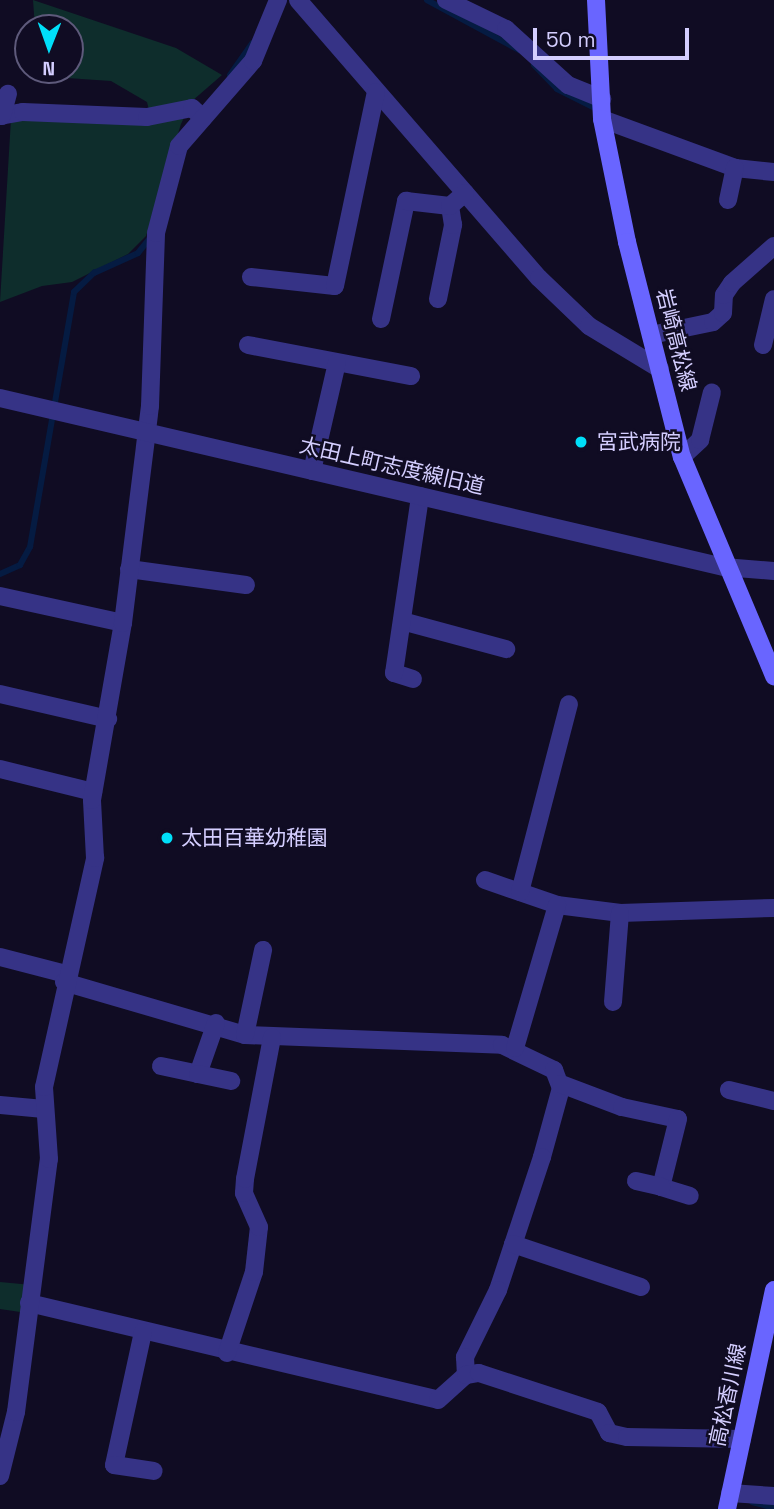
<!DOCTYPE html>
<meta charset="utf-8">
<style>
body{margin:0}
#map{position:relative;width:774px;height:1509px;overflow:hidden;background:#100c23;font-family:"Space Grotesk","Noto Sans JP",sans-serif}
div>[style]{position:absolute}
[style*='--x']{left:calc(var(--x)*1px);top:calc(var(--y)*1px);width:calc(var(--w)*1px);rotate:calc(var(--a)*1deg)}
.green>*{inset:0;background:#0e2d2c}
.stream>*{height:6px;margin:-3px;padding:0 3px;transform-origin:3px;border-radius:3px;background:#051b42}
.minor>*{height:18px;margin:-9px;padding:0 9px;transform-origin:9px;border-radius:9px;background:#363386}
.tertiary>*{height:18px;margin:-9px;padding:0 9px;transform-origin:9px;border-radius:9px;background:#363386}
.secondary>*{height:18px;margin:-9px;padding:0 9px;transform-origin:9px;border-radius:9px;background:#6965ff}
.dots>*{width:19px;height:19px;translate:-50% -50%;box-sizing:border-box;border:4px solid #100c23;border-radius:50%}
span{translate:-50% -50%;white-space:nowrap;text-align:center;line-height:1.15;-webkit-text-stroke:5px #100c23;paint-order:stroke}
.street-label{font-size:21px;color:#d4ceff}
.poi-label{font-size:21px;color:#d4ceff}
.left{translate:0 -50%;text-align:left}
.north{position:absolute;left:14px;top:14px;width:70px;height:70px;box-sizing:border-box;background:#100c23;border:2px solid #5e5a7b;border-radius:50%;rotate:181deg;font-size:19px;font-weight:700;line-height:28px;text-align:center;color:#d4ceff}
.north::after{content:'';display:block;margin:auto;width:24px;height:32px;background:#00dff9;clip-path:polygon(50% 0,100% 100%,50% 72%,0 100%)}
.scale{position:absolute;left:533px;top:28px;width:156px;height:32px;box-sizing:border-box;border:4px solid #d4ceff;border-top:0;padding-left:9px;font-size:21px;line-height:24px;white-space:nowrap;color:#d4ceff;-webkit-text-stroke:5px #100c23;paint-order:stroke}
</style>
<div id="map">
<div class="green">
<i style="clip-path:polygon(33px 0,176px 48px,222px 75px,192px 101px,181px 124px,146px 236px,128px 254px,72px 282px,42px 286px,0 302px,11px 119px,151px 119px,147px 102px,111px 81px,38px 76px,38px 70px,70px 70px,70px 28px,35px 28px)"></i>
<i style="clip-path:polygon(0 1282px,32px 1285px,27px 1313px,0 1309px)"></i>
</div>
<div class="stream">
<i style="--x:427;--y:0;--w:105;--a:28.5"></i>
<i style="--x:534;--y:65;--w:33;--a:46"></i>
<i style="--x:557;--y:89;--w:47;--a:26.6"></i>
<i style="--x:230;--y:75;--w:39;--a:-55"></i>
<i style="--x:0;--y:574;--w:22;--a:-24"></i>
<i style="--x:20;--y:565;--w:21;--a:-61"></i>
<i style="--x:30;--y:547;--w:259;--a:-80.2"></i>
<i style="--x:74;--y:292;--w:28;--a:-44"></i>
<i style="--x:94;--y:273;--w:48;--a:-24.4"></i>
<i style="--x:138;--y:253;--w:19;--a:-51"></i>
<i style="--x:752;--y:1502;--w:23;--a:15"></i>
</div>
<div class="minor">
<i style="--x:298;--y:0;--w:368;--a:49.1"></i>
<i style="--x:539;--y:278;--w:69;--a:43.8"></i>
<i style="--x:589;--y:326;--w:83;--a:31.2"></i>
<i style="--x:446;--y:0;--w:67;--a:25.8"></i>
<i style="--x:506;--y:29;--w:84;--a:42.1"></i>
<i style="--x:568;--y:85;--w:37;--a:22"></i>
<i style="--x:0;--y:116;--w:23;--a:-10"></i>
<i style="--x:23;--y:112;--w:124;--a:2.3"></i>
<i style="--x:147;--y:117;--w:46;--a:-11.3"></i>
<i style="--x:192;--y:108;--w:15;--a:42"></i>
<i style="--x:2;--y:116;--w:23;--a:-75"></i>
<i style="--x:602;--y:119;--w:142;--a:20.2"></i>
<i style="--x:735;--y:168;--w:39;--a:6"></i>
<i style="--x:728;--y:200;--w:33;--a:-78"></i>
<i style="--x:251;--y:277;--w:84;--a:6.1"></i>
<i style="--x:335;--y:286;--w:198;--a:-78.1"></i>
<i style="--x:438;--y:299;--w:76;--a:-78.5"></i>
<i style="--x:453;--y:225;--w:19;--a:-99"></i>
<i style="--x:381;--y:319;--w:121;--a:-78"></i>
<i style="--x:406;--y:201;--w:44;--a:6.5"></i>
<i style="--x:450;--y:206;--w:20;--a:-41"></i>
<i style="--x:651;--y:335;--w:63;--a:-11.8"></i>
<i style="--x:713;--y:322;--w:13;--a:-42"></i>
<i style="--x:723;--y:313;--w:18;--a:-87"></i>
<i style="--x:724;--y:295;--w:14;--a:-56"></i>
<i style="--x:732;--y:283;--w:56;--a:-41.4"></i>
<i style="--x:248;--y:345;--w:166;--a:10.8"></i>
<i style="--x:763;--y:345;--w:47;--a:-76.6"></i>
<i style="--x:682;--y:457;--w:25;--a:-43"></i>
<i style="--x:700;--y:440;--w:49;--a:-76"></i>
<i style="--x:312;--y:471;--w:111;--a:-77"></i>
<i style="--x:129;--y:569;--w:118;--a:7.8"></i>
<i style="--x:0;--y:596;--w:126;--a:12.4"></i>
<i style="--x:402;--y:621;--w:108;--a:15.1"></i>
<i style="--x:413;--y:679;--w:20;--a:-162"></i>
<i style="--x:394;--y:673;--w:179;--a:-81.6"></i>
<i style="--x:0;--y:694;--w:111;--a:13"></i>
<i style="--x:0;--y:769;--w:96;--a:13.9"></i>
<i style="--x:485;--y:880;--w:76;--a:19.1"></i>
<i style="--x:557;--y:905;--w:64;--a:7.2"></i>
<i style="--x:620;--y:913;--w:154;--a:-1.9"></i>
<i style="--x:520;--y:892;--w:194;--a:-75.4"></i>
<i style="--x:0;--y:957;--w:68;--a:14.4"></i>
<i style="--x:64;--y:982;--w:189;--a:16.3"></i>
<i style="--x:245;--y:1035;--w:257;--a:2.2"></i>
<i style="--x:502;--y:1045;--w:58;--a:25.7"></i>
<i style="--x:554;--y:1070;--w:19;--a:69"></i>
<i style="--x:561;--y:1088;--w:72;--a:105.4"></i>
<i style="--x:542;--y:1157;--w:140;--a:108.3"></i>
<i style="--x:498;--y:1290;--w:75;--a:116.2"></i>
<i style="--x:465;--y:1357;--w:18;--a:87"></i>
<i style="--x:613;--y:1002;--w:89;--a:-85.5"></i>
<i style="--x:245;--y:1035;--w:87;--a:-78"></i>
<i style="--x:515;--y:1048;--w:149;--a:-73.6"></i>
<i style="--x:161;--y:1066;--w:38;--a:12"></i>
<i style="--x:198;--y:1074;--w:54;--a:-70.6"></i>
<i style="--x:198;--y:1074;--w:34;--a:12"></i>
<i style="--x:561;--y:1084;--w:65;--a:20.7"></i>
<i style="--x:622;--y:1107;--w:57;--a:12.1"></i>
<i style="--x:678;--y:1119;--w:70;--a:104"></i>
<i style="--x:661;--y:1187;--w:30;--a:17"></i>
<i style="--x:729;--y:1090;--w:46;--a:13.7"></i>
<i style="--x:0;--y:1105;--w:44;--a:5.2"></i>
<i style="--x:636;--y:1181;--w:26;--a:13"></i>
<i style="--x:513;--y:1244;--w:135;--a:18.6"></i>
<i style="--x:29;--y:1303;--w:420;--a:13.3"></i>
<i style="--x:438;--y:1400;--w:38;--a:-42"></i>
<i style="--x:466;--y:1375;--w:13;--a:-9"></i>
<i style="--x:479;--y:1373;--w:125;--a:18.1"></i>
<i style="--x:598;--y:1412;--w:24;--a:62"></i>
<i style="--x:609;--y:1433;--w:18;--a:13"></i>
<i style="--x:627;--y:1437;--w:115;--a:1"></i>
<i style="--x:143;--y:1332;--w:136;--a:102.3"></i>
<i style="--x:114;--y:1465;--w:40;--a:8.5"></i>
<i style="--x:227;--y:1353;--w:85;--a:-71.6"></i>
<i style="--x:254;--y:1272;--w:45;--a:-83.7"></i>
<i style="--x:259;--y:1227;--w:37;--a:-114"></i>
<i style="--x:244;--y:1193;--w:14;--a:-86"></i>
<i style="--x:245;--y:1179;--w:144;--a:-79.2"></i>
<i style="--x:0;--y:1476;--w:66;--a:-76"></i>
<i style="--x:16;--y:1412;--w:255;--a:-82.6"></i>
<i style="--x:49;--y:1159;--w:72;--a:-94"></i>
<i style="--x:44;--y:1087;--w:235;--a:-77.4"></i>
<i style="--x:95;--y:858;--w:58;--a:-93"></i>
<i style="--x:92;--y:800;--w:180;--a:-80.1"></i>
<i style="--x:123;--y:623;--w:219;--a:-82.9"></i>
<i style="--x:150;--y:406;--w:173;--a:-88"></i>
<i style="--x:156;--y:233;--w:90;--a:-75.2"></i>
<i style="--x:179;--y:146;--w:113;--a:-49"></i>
<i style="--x:253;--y:61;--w:66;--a:-67.7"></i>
<i style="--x:730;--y:1493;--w:44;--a:3.9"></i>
</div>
<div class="tertiary">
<i style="--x:0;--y:398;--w:743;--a:13.14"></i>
<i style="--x:724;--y:567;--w:50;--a:4.6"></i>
</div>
<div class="secondary">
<i style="--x:596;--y:0;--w:119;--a:87.1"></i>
<i style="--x:602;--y:119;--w:126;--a:78.5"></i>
<i style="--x:627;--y:242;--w:222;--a:75.7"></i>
<i style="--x:682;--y:457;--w:238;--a:67.2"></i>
<i style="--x:727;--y:1509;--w:224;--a:-77.9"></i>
</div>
<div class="dots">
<i style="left:581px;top:442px;background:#00dff9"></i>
<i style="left:167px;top:838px;background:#00dff9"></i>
</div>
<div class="street-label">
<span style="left:676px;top:340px;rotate:76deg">岩崎高松線</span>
<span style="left:392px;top:466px;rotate:13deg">太田上町志度線旧道</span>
<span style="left:728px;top:1395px;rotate:-78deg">高松香川線</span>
</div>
<div class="poi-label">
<span class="left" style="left:597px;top:442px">宮武病院</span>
<span class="left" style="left:181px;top:838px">太田百華幼稚園</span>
</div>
<div class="north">N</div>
<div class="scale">50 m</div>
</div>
